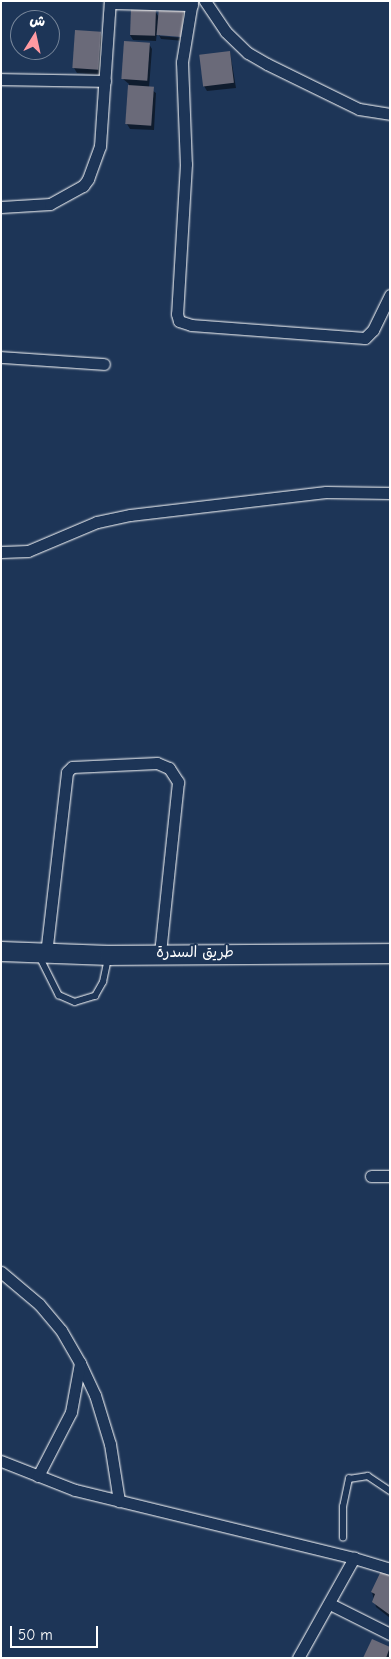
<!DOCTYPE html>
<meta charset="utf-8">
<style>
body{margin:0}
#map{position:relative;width:391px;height:1659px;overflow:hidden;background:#1d3557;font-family:"Comic Neue","Playpen Sans Arabic",sans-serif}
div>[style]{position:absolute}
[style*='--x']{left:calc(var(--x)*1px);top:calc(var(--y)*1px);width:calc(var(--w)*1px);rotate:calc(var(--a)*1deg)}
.shadow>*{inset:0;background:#0007}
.building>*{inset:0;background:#6a6a79;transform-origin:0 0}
.roads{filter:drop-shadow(0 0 1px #fff) drop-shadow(0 0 1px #fff)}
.service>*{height:5.5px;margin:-2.75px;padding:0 2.75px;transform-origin:2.75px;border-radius:2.75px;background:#1d3557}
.minor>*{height:11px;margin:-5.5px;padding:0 5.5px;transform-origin:5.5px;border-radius:5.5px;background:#1d3557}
.primary>*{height:19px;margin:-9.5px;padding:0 9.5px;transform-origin:9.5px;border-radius:9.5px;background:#1d3557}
span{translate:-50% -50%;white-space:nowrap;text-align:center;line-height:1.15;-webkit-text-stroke:4px #1d3557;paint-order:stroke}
.street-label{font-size:15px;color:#fff}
.frame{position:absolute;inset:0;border:2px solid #fff;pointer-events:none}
.north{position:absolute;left:10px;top:10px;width:50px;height:50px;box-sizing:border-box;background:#1d3557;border:1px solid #77869a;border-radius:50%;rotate:10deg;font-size:14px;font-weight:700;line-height:20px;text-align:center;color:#fff}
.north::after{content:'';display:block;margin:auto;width:18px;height:22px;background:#ff9aa2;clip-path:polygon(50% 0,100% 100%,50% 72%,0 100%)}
.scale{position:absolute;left:10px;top:1626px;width:88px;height:22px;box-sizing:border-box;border:2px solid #fff;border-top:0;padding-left:6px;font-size:15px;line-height:18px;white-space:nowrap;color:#fff;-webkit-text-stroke:4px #1d3557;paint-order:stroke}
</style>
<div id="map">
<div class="shadow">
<i style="clip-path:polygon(183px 10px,186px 16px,184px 35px,160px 33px,160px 36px,184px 38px,184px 41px,161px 39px,157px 31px,156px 41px,133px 40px,130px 35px,155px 11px,160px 19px)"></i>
<i style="clip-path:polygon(100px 33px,103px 38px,101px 75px,77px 73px,74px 68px)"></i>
<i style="clip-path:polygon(149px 44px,152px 49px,149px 88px,156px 93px,154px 130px,130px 129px,127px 124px,129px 84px,123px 79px)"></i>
<i style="clip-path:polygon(230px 52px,236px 88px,207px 91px,204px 86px)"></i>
<i style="clip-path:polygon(390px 1576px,390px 1618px,376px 1607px,372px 1592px)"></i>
<i style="clip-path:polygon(373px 1640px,390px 1648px,390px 1658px,364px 1658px)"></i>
</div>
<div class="building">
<i style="left:159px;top:7px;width:25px;height:28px;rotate:5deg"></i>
<i style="left:131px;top:8px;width:25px;height:27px;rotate:2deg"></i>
<i style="left:75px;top:30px;width:26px;height:38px;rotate:4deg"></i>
<i style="left:124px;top:41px;width:26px;height:38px;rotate:4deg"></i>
<i style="left:230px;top:51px;width:32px;height:31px;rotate:83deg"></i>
<i style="left:128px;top:85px;width:26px;height:39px;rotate:4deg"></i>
<i style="clip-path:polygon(381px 1571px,390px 1575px,390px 1615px,372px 1602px,375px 1594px,371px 1592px)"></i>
<i style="clip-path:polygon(372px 1639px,390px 1647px,386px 1658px,363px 1658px)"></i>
</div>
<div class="roads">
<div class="service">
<i style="--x:39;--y:955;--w:45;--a:63.4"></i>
<i style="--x:59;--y:995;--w:17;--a:24"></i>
<i style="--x:75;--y:1002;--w:21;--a:-17"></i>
<i style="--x:95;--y:996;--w:16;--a:-60"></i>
<i style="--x:103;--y:982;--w:24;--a:-78"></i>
<i style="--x:343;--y:1538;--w:31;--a:-90"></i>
<i style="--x:343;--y:1507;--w:29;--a:-78"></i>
<i style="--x:349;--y:1479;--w:19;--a:-9"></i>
<i style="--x:368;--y:1476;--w:27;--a:34"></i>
</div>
<div class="minor">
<i style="--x:192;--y:1;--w:62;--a:99.3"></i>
<i style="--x:182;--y:62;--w:102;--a:87.8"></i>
<i style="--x:186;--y:164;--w:150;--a:93.4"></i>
<i style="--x:177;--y:314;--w:7;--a:74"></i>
<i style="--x:179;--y:321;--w:13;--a:18"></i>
<i style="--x:191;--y:325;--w:174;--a:4.3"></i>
<i style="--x:365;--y:338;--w:11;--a:-45"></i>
<i style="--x:373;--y:330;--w:39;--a:-64"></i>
<i style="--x:205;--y:1;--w:37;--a:56"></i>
<i style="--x:226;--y:32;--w:30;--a:44"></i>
<i style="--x:248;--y:53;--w:22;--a:30"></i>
<i style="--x:267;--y:64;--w:102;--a:26.1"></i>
<i style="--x:359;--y:109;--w:31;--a:9"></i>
<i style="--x:110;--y:3;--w:82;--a:1.4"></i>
<i style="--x:1;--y:79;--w:104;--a:1.1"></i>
<i style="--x:1;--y:207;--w:49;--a:-3.5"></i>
<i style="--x:50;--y:204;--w:38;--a:-29"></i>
<i style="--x:83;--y:186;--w:9;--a:-54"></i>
<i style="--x:88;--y:179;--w:35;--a:-70"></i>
<i style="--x:100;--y:146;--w:145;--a:-86.1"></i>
<i style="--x:1;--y:357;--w:103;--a:3.9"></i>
<i style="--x:1;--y:552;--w:27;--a:-2"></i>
<i style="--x:28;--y:551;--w:75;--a:-22.8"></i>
<i style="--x:97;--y:522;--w:34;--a:-12"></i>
<i style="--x:130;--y:515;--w:197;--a:-6.7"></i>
<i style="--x:326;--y:492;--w:64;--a:0.9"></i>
<i style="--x:46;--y:954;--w:183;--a:-83.4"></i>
<i style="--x:67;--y:772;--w:7;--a:-45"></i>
<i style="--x:72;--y:767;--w:85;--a:-2.7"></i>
<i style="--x:157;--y:763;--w:13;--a:23"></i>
<i style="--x:169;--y:768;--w:17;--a:57"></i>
<i style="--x:178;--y:782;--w:172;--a:96"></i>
<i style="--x:371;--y:1176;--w:19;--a:0"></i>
<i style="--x:1;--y:1272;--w:50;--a:40.1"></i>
<i style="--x:39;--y:1304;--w:34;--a:50"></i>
<i style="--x:61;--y:1330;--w:38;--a:60"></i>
<i style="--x:80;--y:1363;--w:35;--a:65"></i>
<i style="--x:95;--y:1395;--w:51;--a:73"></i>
<i style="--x:110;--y:1444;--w:58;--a:81"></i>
<i style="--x:1;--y:1461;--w:79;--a:21.4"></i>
<i style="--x:75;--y:1490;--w:287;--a:13.7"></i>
<i style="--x:38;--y:1476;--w:72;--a:-62.7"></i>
<i style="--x:71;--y:1412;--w:50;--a:-79.6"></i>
<i style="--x:330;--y:1604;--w:67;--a:26.6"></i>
<i style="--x:298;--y:1658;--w:115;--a:-60.8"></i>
<i style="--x:354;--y:1558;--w:38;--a:17"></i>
</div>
<div class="primary">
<i style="--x:1;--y:951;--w:108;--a:2.1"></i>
<i style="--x:109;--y:955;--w:281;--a:-0.4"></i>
</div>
</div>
<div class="street-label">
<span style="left:195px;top:953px">طريق السدرة</span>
</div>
<div class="frame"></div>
<div class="north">ش</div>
<div class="scale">50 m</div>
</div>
